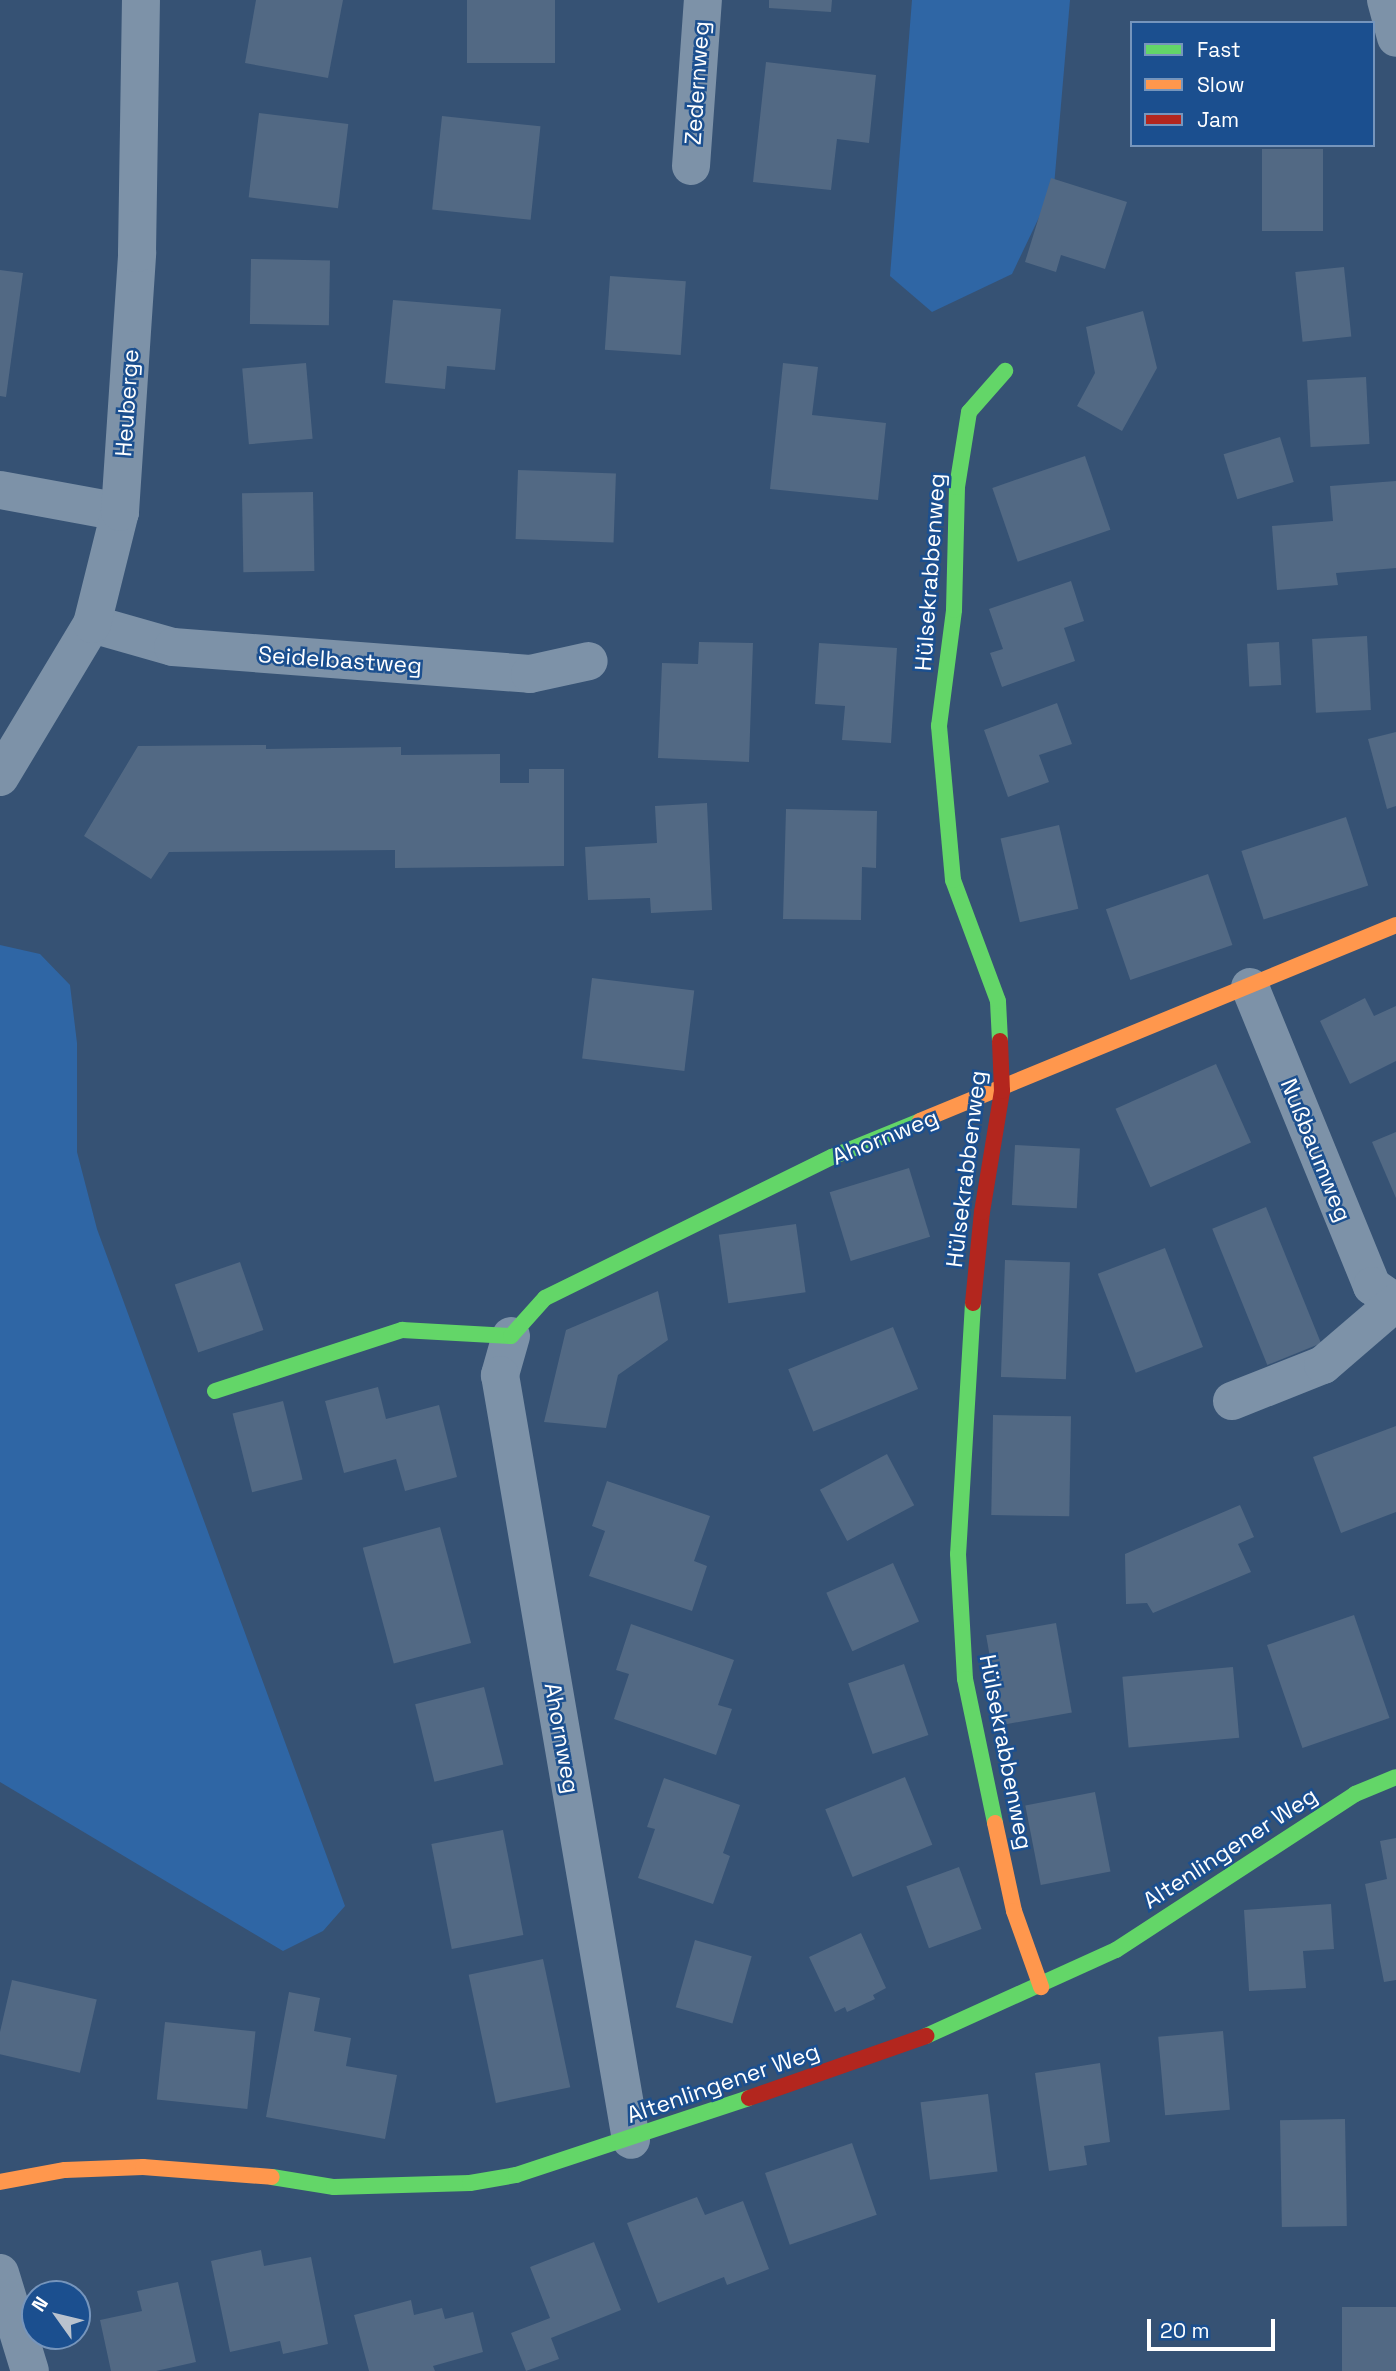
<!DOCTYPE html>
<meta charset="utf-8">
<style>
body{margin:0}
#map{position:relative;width:1396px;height:2371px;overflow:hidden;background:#365274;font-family:"Space Grotesk",sans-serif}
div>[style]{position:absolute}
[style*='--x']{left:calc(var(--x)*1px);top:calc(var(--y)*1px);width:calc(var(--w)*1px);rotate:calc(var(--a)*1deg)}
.green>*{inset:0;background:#2f66a5}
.building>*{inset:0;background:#526984;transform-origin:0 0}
.street>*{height:38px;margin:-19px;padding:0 19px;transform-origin:19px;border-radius:19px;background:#7d92a8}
.fast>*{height:16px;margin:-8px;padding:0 8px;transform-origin:8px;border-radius:8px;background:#63d668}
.slow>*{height:16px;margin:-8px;padding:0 8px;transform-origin:8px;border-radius:8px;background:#ff974d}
.jam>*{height:16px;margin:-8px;padding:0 8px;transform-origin:8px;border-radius:8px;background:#b3261e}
span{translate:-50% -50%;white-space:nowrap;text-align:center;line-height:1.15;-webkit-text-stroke:5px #1b4f8f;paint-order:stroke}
.street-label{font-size:23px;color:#fff}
.legend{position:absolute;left:1130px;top:21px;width:245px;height:126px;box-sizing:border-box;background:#1b4f8f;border:2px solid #7695bc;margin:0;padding:9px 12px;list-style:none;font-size:21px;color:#fff}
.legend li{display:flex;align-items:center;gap:14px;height:35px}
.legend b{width:35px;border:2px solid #7695bc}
.north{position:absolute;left:21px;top:2280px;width:70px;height:70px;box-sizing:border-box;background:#1b4f8f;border:2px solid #7695bc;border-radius:50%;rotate:304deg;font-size:19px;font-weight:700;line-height:28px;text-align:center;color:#fff}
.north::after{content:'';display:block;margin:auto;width:24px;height:32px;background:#b9c2ce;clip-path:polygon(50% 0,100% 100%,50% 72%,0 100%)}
.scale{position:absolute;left:1147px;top:2319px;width:128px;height:32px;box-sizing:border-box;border:4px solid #fff;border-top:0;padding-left:9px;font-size:21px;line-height:24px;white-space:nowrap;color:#fff;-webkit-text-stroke:5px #1b4f8f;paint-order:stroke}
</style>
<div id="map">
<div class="green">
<i style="clip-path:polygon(912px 0,1070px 0,1054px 186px,1012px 274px,932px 312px,890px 276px)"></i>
<i style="clip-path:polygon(0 945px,40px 954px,70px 985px,77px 1043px,77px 1152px,97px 1229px,345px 1906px,323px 1931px,283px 1951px,0 1782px)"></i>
</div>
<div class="building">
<i style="clip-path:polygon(256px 0,343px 0,328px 78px,245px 63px)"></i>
<i style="left:467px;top:0;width:88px;height:63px"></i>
<i style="clip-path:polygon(769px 0,832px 0,831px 12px,769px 8px)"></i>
<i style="clip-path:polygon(766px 62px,876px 75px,869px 143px,837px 139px,831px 190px,753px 182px)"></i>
<i style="left:259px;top:113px;width:90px;height:85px;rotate:7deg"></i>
<i style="left:442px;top:116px;width:99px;height:94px;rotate:6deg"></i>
<i style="left:1262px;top:149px;width:61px;height:82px"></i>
<i style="clip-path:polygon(1051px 178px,1127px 202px,1105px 269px,1061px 255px,1056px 272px,1025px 262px)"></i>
<i style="left:251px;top:259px;width:79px;height:65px;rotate:1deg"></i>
<i style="left:1344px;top:267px;width:70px;height:49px;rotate:84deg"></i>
<i style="clip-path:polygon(0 270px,23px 273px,6px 397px,0 396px)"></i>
<i style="left:610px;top:276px;width:76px;height:74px;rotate:4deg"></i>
<i style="clip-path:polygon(393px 300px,501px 309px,495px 370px,447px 366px,445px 389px,385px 383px)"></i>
<i style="clip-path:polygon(1143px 311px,1157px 368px,1122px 431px,1077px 406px,1095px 373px,1086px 327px)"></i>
<i style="left:306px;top:363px;width:76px;height:64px;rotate:85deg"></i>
<i style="clip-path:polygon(783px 363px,818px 367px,812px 415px,886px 423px,878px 500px,770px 489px)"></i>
<i style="left:1366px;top:377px;width:67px;height:59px;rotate:87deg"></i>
<i style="left:1280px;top:437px;width:47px;height:59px;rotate:73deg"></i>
<i style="left:1085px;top:456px;width:78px;height:98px;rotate:71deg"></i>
<i style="left:518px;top:470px;width:98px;height:69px;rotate:2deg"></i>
<i style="clip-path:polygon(1396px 481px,1396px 568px,1336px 573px,1338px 585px,1277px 590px,1272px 526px,1333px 521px,1330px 486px)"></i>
<i style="left:313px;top:492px;width:79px;height:71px;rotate:89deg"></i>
<i style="clip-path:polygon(1071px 581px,1084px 621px,1064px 628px,1075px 661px,1002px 687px,990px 653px,1003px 649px,989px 609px)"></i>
<i style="left:1367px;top:636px;width:74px;height:55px;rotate:87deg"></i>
<i style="clip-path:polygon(699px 642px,753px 643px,749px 762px,658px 758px,662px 663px,698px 664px)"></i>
<i style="left:1279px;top:642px;width:43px;height:32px;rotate:87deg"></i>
<i style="clip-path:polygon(819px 643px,897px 648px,891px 743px,842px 740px,845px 706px,815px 704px)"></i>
<i style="clip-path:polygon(1057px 703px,1072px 744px,1039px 755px,1049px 782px,1008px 797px,984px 730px)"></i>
<i style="clip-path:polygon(1396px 732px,1396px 806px,1387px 809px,1368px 739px)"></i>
<i style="clip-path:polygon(266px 745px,266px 749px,401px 747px,401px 755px,500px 754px,500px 783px,529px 783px,529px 769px,564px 769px,564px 866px,395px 868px,395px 850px,169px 852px,151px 879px,84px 836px,138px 746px)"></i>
<i style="clip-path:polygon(707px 803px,712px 910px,651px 913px,650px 898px,588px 900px,585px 847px,657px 843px,655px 806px)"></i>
<i style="clip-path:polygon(786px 809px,877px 811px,876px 868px,862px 867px,861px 920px,783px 919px)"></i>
<i style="left:1346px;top:817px;width:72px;height:110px;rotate:72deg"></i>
<i style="left:1059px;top:825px;width:86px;height:60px;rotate:77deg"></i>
<i style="left:1208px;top:874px;width:75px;height:108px;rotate:71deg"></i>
<i style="left:592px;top:978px;width:103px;height:81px;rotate:7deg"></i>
<i style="clip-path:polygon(1365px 998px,1374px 1016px,1396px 1006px,1396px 1061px,1350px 1084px,1320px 1021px)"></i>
<i style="left:1216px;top:1064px;width:86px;height:110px;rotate:66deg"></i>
<i style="clip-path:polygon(1396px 1132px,1396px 1198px,1372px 1142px)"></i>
<i style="left:1015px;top:1145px;width:65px;height:60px;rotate:3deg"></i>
<i style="left:909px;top:1168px;width:72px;height:83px;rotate:73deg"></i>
<i style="left:1266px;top:1207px;width:147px;height:58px;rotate:68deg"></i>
<i style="left:796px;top:1224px;width:69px;height:78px;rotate:82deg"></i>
<i style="left:1165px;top:1248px;width:106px;height:72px;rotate:69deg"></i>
<i style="left:1005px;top:1260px;width:65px;height:117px;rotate:2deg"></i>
<i style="left:240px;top:1262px;width:72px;height:69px;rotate:71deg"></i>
<i style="clip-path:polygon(658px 1291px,668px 1340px,618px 1375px,606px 1428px,544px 1422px,566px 1330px)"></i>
<i style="left:893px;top:1327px;width:67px;height:113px;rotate:68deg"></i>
<i style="clip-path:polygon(378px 1387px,386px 1419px,439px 1405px,457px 1477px,405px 1491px,396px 1459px,344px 1473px,325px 1401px)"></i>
<i style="left:283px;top:1401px;width:81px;height:52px;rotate:76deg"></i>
<i style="left:993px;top:1415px;width:78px;height:100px;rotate:1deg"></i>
<i style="clip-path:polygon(1396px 1426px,1396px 1512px,1341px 1533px,1313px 1457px)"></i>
<i style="left:887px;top:1454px;width:58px;height:76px;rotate:62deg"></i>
<i style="clip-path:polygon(607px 1481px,710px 1516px,694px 1561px,707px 1566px,692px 1611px,589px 1576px,605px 1531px,592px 1526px)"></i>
<i style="clip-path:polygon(1240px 1505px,1254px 1537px,1238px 1544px,1251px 1572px,1153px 1613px,1147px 1603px,1126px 1604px,1125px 1554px)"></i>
<i style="left:440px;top:1527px;width:120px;height:80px;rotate:75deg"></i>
<i style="left:893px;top:1563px;width:64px;height:73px;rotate:66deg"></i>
<i style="left:1354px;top:1615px;width:109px;height:92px;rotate:71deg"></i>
<i style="left:1056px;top:1623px;width:91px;height:71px;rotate:80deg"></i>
<i style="clip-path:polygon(631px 1624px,734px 1660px,718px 1705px,732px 1709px,716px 1755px,614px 1719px,629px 1674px,616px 1670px)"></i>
<i style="left:904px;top:1664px;width:75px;height:59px;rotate:71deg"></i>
<i style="left:1233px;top:1667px;width:71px;height:111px;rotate:85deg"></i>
<i style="left:484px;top:1687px;width:80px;height:71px;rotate:76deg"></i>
<i style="left:905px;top:1777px;width:73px;height:86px;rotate:68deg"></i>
<i style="clip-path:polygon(664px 1778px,740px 1805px,723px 1853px,730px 1856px,713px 1904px,638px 1878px,655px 1829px,647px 1827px)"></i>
<i style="left:1095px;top:1792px;width:81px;height:71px;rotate:79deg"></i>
<i style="left:503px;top:1830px;width:107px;height:73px;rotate:79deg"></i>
<i style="clip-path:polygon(1396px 1838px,1396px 1980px,1384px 1982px,1365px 1884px,1387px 1879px,1380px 1841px)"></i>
<i style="left:959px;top:1867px;width:66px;height:56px;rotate:70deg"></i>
<i style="clip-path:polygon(1331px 1904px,1334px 1949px,1303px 1951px,1306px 1988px,1249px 1991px,1244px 1910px)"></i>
<i style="clip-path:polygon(861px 1933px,886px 1988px,873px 1995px,875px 1999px,847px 2012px,845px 2007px,835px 2012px,809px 1957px)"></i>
<i style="left:695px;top:1940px;width:59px;height:70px;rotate:16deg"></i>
<i style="left:543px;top:1959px;width:131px;height:76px;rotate:78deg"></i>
<i style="left:12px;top:1980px;width:87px;height:75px;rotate:13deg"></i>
<i style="clip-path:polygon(289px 1992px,320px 1998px,314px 2031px,351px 2038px,346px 2066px,397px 2075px,385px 2139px,266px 2117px)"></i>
<i style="left:165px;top:2022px;width:91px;height:78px;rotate:6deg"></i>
<i style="left:1223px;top:2031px;width:79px;height:65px;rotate:85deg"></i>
<i style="clip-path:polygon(1100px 2063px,1110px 2142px,1084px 2146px,1087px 2165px,1049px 2171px,1035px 2073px)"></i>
<i style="left:988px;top:2094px;width:78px;height:68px;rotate:83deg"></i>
<i style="left:1345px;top:2119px;width:107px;height:65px;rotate:89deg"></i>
<i style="left:852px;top:2143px;width:76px;height:92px;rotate:71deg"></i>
<i style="clip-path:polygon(697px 2197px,705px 2215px,743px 2201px,769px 2269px,727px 2285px,724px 2277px,658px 2303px,627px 2223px)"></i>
<i style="clip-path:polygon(594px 2242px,621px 2310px,551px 2338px,559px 2359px,526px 2371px,511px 2333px,550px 2318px,530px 2267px)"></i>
<i style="clip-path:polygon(261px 2250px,264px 2266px,311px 2257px,328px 2344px,283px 2354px,280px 2341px,230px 2352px,211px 2261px)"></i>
<i style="clip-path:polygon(178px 2282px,196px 2362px,156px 2371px,111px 2371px,100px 2320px,142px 2311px,137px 2291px)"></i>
<i style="clip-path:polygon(411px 2300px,414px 2315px,442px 2308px,445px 2319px,473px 2312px,483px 2352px,433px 2366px,435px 2371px,369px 2371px,354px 2315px)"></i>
<i style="left:1396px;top:2307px;width:64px;height:54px;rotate:90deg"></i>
</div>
<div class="street">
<i style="--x:1386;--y:0;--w:39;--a:75"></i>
<i style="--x:691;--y:166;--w:166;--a:-85.9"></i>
<i style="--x:0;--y:490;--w:122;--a:10.4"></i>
<i style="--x:92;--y:624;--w:84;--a:15.9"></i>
<i style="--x:173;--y:647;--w:358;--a:4.3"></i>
<i style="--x:530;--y:674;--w:60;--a:-12.4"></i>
<i style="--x:0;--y:777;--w:179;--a:-59"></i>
<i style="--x:92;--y:624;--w:115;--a:-76"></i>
<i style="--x:120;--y:512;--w:260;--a:-86.2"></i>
<i style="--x:137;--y:253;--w:253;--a:-89.1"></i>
<i style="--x:1250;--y:987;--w:323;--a:67.8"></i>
<i style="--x:1372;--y:1286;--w:29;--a:35"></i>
<i style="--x:511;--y:1336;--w:41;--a:105.8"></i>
<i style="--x:500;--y:1375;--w:776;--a:80.28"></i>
<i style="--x:1232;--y:1401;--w:98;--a:-21.6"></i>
<i style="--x:1323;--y:1365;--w:95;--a:-40.7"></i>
<i style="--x:0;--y:2273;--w:102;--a:73"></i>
</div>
<div class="fast">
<i style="--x:1000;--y:1041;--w:40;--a:-92.9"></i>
<i style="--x:998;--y:1001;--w:129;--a:-110.4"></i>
<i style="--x:953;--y:880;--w:155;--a:-95.2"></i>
<i style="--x:939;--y:726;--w:117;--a:-82.6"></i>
<i style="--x:954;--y:610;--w:123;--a:-88.6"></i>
<i style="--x:957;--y:487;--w:76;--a:-80.9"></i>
<i style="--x:969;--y:412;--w:55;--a:-48.7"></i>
<i style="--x:973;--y:1303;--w:251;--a:93.4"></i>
<i style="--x:958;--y:1554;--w:125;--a:86.8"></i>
<i style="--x:965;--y:1679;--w:147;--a:78.2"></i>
<i style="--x:215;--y:1391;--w:197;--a:-18.1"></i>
<i style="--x:402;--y:1330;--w:109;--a:3.2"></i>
<i style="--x:511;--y:1336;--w:51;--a:-48.2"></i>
<i style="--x:545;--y:1298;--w:320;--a:-26.2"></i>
<i style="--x:832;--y:1157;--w:95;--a:-22.2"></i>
<i style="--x:926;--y:2036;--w:209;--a:-24.4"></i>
<i style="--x:1116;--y:1950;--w:285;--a:-33.1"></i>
<i style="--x:1355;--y:1794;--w:44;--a:-22.5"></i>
<i style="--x:272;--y:2177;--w:63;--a:9.2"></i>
<i style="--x:334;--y:2187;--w:136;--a:-1.7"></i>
<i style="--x:470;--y:2183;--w:47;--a:-9.9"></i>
<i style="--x:516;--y:2175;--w:245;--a:-18.3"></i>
</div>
<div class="slow">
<i style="--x:920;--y:1121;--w:515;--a:-22.38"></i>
<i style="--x:995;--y:1823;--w:90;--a:77.8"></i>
<i style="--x:1014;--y:1911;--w:81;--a:70.4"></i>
<i style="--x:0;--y:2182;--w:66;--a:-10.5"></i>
<i style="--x:65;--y:2170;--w:78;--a:-2.2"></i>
<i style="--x:143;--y:2167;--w:129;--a:4.4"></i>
</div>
<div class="jam">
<i style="--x:973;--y:1303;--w:91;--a:-84.4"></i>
<i style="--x:982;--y:1212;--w:123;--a:-80.6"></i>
<i style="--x:1002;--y:1091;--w:50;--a:-92.3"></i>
<i style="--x:749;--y:2098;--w:188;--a:-19.3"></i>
</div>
<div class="street-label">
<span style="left:697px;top:83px;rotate:-86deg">Zedernweg</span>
<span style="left:127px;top:403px;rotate:-86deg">Heuberge</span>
<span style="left:930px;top:572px;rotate:-86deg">Hülsekrabbenweg</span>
<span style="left:340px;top:660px;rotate:4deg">Seidelbastweg</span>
<span style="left:885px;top:1137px;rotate:-22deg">Ahornweg</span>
<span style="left:1316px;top:1150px;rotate:68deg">Nußbaumweg</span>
<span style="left:966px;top:1169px;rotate:-83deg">Hülsekrabbenweg</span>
<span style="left:562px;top:1738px;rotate:80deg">Ahornweg</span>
<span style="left:1006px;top:1752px;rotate:79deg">Hülsekrabbenweg</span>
<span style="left:1230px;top:1848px;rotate:-33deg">Altenlingener Weg</span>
<span style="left:723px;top:2083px;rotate:-19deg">Altenlingener Weg</span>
</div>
<ul class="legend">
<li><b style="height:9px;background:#63d668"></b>Fast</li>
<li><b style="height:9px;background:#ff974d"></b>Slow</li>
<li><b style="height:9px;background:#b3261e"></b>Jam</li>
</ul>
<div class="north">N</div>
<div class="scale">20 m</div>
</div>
